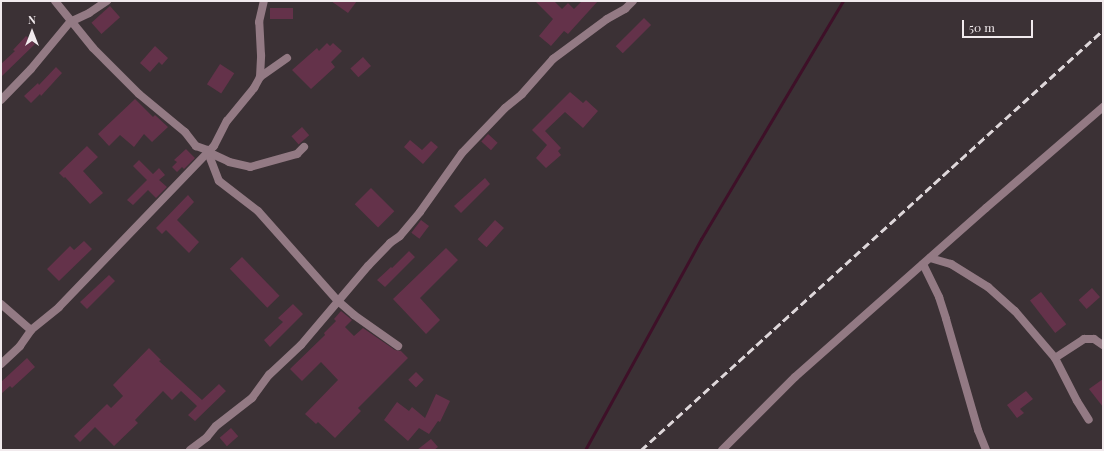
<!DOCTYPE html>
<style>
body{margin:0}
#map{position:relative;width:1104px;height:451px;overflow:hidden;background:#3b3135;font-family:"Playfair Display",serif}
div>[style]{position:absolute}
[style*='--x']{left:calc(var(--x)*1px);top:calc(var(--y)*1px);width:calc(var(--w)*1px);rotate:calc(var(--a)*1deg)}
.stream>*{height:3px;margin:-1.5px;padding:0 1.5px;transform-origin:1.5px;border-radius:1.5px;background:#3e1028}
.building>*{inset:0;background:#64324a;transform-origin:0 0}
.minor>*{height:8px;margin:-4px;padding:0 4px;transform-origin:4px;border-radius:4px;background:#937a84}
.rail>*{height:3px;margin-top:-1.5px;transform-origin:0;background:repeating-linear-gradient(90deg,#ded7da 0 8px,transparent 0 12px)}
span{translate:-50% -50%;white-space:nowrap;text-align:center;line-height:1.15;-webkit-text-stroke:3px #3b3135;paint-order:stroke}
.frame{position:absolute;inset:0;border:2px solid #f1eaed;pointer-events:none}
.north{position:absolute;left:12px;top:12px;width:40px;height:40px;-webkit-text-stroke:3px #3b3135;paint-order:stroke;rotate:0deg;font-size:11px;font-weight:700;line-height:16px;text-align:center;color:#f1eaed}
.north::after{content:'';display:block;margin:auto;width:14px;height:18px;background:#f1eaed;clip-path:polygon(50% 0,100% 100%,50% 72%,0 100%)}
.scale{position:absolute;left:962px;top:20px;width:71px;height:18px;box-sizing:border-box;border:2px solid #f1eaed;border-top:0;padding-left:5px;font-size:12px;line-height:14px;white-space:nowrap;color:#f1eaed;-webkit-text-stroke:3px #3b3135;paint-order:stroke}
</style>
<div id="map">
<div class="stream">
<i style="--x:585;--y:450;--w:241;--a:-61.2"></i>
<i style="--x:701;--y:239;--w:277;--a:-59.2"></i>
</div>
<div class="building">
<i style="clip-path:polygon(331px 1px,357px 1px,348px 13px)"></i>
<i style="clip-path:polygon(535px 1px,554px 1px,562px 9px,568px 3px,574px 9px,582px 1px,598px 1px,568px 34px,564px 31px,551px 46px,539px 36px,553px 19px)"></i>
<i style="left:110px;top:6px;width:15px;height:25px;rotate:48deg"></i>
<i style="left:270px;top:8px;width:23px;height:11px"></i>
<i style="left:644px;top:18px;width:10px;height:40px;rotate:45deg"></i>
<i style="clip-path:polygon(26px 36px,35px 44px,1px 77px,1px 64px,15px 51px,13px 50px)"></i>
<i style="clip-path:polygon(327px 43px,330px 46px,333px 43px,342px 51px,331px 62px,335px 67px,311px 89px,292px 70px,317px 48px,319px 51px)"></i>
<i style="clip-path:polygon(155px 46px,168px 58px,162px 65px,159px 62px,150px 72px,140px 63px)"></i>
<i style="left:363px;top:57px;width:12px;height:17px;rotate:48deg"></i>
<i style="left:220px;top:64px;width:17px;height:24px;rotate:33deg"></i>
<i style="clip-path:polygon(56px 67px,62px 73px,41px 96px,40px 94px,31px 103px,24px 96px,38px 83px,39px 85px)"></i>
<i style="clip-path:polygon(570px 92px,583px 103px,586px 100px,598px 111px,583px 128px,565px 112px,545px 131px,561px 148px,558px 151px,561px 155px,546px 168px,536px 158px,547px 145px,532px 130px)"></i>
<i style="clip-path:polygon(135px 99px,153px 117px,155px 115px,168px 127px,152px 142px,144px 134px,134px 147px,120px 135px,109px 146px,98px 134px)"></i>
<i style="left:302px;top:127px;width:11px;height:14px;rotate:49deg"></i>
<i style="left:488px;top:134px;width:13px;height:10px;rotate:42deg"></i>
<i style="clip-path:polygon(410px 140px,422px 150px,431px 141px,438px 147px,423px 164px,404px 147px)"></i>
<i style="clip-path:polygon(87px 146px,98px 157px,83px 171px,103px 193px,90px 204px,65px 177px,64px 178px,59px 173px)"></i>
<i style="clip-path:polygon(186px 149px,195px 158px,184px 169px,182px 167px,177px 172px,172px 167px,177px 162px,174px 160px)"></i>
<i style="clip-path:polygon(139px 160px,153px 174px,159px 168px,165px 175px,159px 180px,167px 187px,156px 198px,148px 190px,133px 205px,127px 200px,147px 180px,133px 166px)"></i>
<i style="clip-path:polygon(485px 178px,490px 184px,461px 213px,454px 206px)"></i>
<i style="left:371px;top:188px;width:33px;height:23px;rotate:45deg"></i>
<i style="clip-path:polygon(188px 195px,194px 202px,177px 220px,199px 242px,189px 253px,166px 230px,162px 234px,156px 228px)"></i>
<i style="left:421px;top:220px;width:10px;height:16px;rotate:37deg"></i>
<i style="left:495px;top:220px;width:12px;height:26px;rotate:42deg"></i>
<i style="clip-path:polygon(84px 241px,92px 249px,59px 281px,47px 269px,70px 246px,74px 250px)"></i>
<i style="clip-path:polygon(446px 248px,458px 260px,420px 298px,440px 320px,426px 334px,393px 299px)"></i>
<i style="clip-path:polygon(409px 251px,415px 257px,385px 287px,377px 280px,391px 267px,392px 268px)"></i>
<i style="left:242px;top:257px;width:54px;height:17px;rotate:46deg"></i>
<i style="clip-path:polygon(109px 275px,115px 281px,87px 309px,80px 302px)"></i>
<i style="left:1092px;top:288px;width:12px;height:18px;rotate:48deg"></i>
<i style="left:1041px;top:292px;width:41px;height:14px;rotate:52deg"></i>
<i style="clip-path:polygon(293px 304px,303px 314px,270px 347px,264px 340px,283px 322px,278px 318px)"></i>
<i style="clip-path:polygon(341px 311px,352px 320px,345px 327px,354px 336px,363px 328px,395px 350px,401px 351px,408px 358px,358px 408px,361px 411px,335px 438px,318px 422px,316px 424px,305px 414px,338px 380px,321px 362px,302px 381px,290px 369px,325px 335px,324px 333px,336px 321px,334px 319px)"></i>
<i style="clip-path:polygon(149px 348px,161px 360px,159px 361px,202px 400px,219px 384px,226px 391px,195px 421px,188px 415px,197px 406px,181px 391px,172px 400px,163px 391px,135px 420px,138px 423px,114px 446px,95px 427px,80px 442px,74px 436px,107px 404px,111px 408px,123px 396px,113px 385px)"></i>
<i style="clip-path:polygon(27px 358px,35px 367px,12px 388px,10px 386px,1px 394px,1px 382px)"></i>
<i style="left:416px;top:372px;width:11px;height:11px;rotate:45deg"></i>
<i style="clip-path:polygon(1103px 379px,1103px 407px,1089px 389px)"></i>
<i style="clip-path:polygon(1026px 391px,1033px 399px,1020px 409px,1024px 413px,1017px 418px,1007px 405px)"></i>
<i style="clip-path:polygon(436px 394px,450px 401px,440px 422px,438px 421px,429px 434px,419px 428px,408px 441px,384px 420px,397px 402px,409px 411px,412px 407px,425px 418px)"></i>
<i style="left:231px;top:428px;width:11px;height:15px;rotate:49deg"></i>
<i style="clip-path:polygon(431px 439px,438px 447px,434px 450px,417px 450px)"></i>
</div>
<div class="minor">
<i style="--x:55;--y:1;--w:60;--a:51"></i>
<i style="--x:93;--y:48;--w:65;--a:45"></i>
<i style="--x:139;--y:94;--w:60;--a:39.6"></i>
<i style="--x:185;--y:132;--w:18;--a:52"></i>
<i style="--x:196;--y:146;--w:12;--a:20"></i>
<i style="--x:207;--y:150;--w:33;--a:69"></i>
<i style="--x:219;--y:181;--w:49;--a:37.6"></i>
<i style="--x:258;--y:211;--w:120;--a:48.4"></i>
<i style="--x:338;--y:301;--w:21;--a:41"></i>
<i style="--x:354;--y:315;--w:54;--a:35.2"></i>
<i style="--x:260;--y:77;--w:22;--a:-87"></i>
<i style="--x:261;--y:55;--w:33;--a:-93"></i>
<i style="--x:259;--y:22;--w:22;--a:-77"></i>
<i style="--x:1;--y:100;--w:43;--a:-45.9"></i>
<i style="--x:31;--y:69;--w:61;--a:-50.3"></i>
<i style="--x:70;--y:22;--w:21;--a:-25"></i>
<i style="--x:89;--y:13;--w:22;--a:-34"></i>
<i style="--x:208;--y:152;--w:23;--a:25"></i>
<i style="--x:229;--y:162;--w:22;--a:13"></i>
<i style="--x:250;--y:167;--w:49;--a:-15.5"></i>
<i style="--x:297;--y:154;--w:10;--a:-45"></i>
<i style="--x:930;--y:258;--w:22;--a:16"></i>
<i style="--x:951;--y:264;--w:44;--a:31.9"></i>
<i style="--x:988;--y:287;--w:36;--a:42"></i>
<i style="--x:1015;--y:311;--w:62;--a:49.6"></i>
<i style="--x:1055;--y:358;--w:48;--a:62.9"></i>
<i style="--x:1077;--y:401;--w:22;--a:58"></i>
<i style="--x:923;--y:264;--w:37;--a:64"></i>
<i style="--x:939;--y:297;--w:23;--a:72"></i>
<i style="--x:946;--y:319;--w:116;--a:73.9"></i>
<i style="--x:978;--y:430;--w:22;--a:68"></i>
<i style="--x:1;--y:304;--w:40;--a:41"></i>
<i style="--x:1055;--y:358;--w:35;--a:-33"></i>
<i style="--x:1084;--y:339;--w:10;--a:0"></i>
<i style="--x:1094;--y:339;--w:11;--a:34"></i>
<i style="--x:1;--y:364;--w:26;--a:-43"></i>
<i style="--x:20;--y:346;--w:19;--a:-55"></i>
<i style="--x:31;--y:330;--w:36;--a:-39"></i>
<i style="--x:59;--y:307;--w:223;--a:-46.1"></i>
<i style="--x:214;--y:146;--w:28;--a:-63"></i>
<i style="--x:227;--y:121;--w:43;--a:-50.7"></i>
<i style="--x:254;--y:88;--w:13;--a:-61"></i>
<i style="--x:260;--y:77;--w:33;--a:-35"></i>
<i style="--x:190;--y:450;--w:21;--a:-37"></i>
<i style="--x:207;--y:437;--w:14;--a:-51"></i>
<i style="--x:216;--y:426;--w:46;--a:-37.9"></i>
<i style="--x:252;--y:398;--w:29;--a:-54"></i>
<i style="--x:269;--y:375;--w:44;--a:-43.2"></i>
<i style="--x:301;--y:345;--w:104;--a:-49.7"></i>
<i style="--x:368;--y:266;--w:32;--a:-46"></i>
<i style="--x:390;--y:243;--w:12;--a:-35"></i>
<i style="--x:400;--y:236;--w:31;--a:-50"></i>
<i style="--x:420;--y:212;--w:72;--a:-54.6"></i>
<i style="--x:462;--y:153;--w:62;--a:-46.3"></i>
<i style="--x:505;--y:108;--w:22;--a:-39"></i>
<i style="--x:522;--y:94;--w:47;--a:-48.5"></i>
<i style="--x:553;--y:59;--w:67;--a:-36.5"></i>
<i style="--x:607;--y:19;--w:21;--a:-29"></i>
<i style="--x:625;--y:9;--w:11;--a:-45"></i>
<i style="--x:722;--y:450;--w:103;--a:-45"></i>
<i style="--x:795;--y:377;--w:255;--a:-41.5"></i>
<i style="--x:986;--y:208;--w:155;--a:-40.8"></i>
</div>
<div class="rail">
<i style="--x:641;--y:450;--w:624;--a:-42.27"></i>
</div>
<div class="frame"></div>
<div class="north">N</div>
<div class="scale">50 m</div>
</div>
